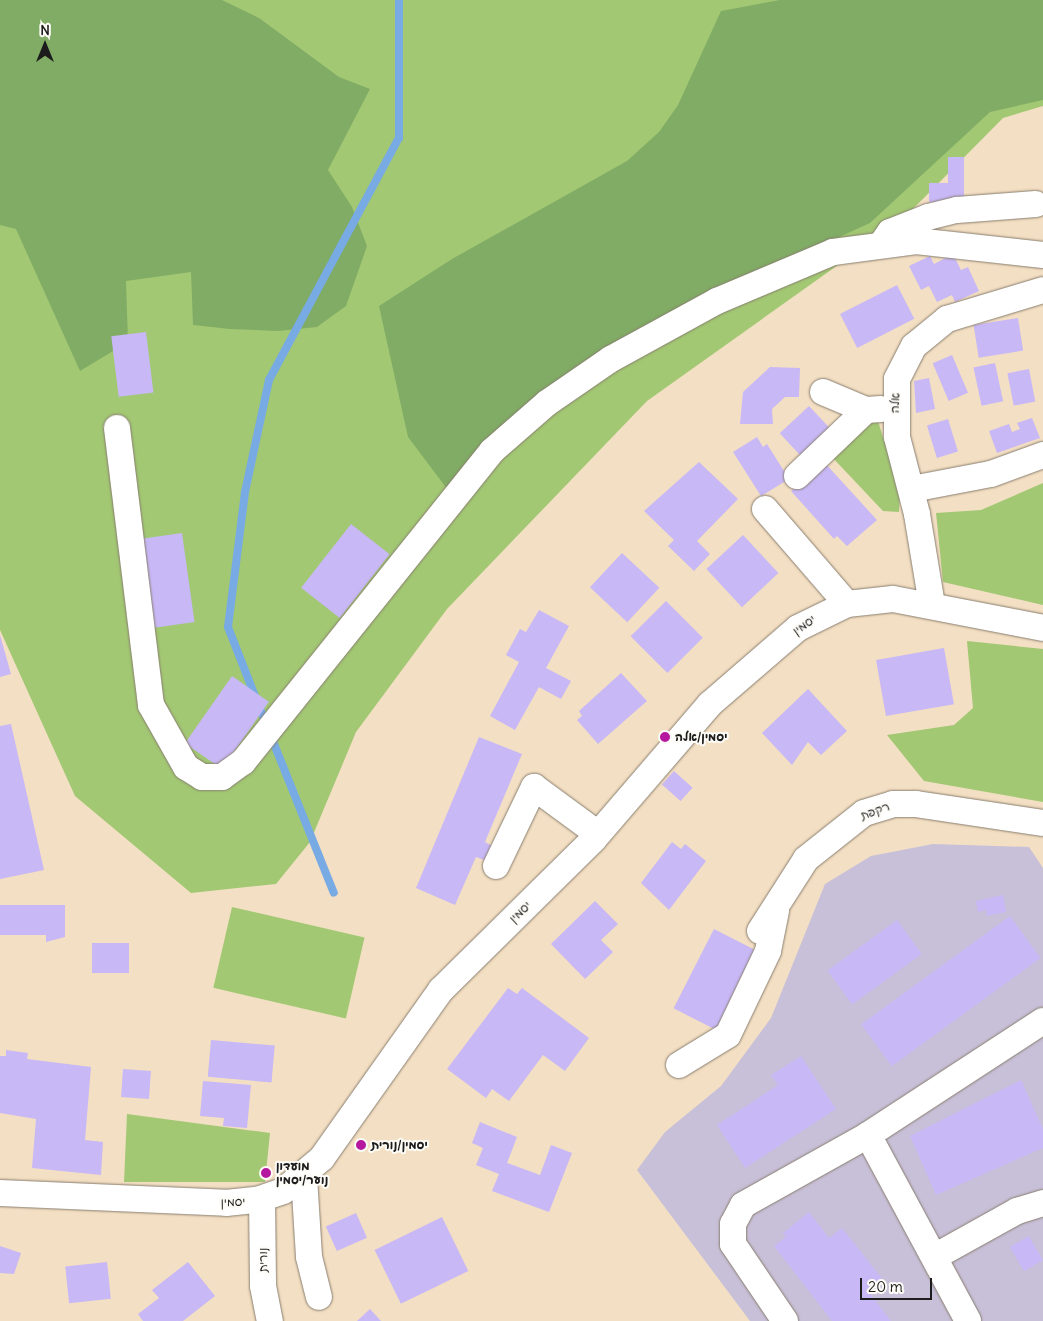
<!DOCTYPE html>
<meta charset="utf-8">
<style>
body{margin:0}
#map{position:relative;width:1043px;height:1321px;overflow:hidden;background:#f3dfc3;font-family:Delius,"Playpen Sans Hebrew",sans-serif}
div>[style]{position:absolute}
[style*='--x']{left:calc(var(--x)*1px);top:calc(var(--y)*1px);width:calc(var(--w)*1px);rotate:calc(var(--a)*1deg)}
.industrial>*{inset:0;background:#c8c0d8}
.green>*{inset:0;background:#a2c873;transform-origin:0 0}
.forest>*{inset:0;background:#81ac65}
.stream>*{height:8px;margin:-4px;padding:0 4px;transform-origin:4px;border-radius:4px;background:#78aae4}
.building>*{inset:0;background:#c8b8f6;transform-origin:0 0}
.roads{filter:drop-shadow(0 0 1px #887e70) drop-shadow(0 0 1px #887e70)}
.minor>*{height:26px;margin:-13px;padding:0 13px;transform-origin:13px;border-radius:13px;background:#fff}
.dots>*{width:14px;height:14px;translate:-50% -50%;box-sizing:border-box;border:2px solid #fdfcf7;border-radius:50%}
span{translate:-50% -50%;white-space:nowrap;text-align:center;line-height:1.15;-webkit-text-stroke:4px #fdfcf7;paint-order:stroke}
.street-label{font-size:12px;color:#1c1c1c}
.poi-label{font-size:12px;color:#1c1c1c;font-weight:700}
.left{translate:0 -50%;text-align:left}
.north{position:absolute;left:20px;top:20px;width:50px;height:50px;-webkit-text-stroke:4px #fdfcf7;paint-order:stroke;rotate:0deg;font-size:14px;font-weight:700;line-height:20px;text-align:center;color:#1c1c1c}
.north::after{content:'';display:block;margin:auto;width:18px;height:22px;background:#1c1c1c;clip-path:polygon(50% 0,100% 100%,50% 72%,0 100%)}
.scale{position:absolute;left:860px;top:1278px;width:72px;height:22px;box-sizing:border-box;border:2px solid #1c1c1c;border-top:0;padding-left:6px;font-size:15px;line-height:18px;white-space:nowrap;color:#1c1c1c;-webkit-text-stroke:4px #fdfcf7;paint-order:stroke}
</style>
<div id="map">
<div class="industrial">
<i style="clip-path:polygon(933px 844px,1029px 847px,1043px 868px,1043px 1321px,750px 1321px,637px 1170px,665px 1132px,721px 1086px,771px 1018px,825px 884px,871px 856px)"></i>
</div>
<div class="green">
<i style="clip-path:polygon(0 0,1043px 0,1043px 106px,1003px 118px,904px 218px,647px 401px,447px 609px,356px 732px,310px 842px,276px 884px,191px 893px,75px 796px,0 630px)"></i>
<i style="clip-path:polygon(869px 419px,878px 421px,900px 491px,899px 512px,883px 511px,831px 456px)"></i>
<i style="clip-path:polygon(1043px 483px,1043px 605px,943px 582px,936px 513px,981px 510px)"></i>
<i style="clip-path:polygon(967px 641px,1043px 649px,1043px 802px,924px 781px,887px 735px,954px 725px,973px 708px)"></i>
<i style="left:232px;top:907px;width:136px;height:83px;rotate:13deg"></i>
<i style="clip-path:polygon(127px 1114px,270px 1133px,265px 1182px,124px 1182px)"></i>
</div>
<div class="forest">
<i style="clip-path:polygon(0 0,222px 0,259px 18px,339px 77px,370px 89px,328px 170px,352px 207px,367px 246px,346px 306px,317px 327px,278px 331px,230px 329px,193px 325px,191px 272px,126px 281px,128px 342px,80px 371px,16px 229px,0 225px)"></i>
<i style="clip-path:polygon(780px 0,1043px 0,1043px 100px,990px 112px,870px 223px,747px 279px,585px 376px,454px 498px,408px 437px,379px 306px,452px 259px,627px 161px,659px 132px,678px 105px,721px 11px)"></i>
</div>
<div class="stream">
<i style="--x:266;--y:724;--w:104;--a:-111.4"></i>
<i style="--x:228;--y:627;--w:136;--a:-82.8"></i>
<i style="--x:245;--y:492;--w:115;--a:-77.9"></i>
<i style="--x:269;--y:380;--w:275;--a:-61.8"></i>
<i style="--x:399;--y:138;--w:138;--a:-90"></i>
<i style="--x:270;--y:734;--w:171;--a:68.1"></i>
</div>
<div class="building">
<i style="clip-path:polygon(948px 157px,964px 157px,964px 202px,929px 202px,929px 183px,948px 183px)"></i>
<i style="clip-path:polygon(953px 254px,961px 270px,968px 267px,979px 291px,955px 302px,952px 295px,937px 302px,929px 286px,921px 290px,909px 266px,930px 256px,934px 264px)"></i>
<i style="left:897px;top:285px;width:38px;height:64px;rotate:63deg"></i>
<i style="left:1018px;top:318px;width:33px;height:45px;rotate:81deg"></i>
<i style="left:146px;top:332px;width:61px;height:35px;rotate:83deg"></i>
<i style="left:952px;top:355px;width:41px;height:21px;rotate:67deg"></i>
<i style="left:995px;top:363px;width:39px;height:22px;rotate:78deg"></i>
<i style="clip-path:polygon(770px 367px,800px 368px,799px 397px,785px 397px,772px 409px,773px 424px,740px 424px,743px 392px)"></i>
<i style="left:1029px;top:369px;width:33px;height:22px;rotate:79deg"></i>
<i style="clip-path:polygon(929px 378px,935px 409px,916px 413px,914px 381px)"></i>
<i style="left:809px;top:406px;width:34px;height:40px;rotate:47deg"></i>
<i style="clip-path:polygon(1032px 418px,1040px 438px,997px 453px,989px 431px,1009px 424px,1012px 432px,1020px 429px,1017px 423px)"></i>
<i style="left:948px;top:419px;width:34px;height:22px;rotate:73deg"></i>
<i style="clip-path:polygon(757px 437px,763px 447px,767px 444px,789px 479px,761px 496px,733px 452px)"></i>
<i style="clip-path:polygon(699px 462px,738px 499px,697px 541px,710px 554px,694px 571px,668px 546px,674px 540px,644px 511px)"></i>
<i style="clip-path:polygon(824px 462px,877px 520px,847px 546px,837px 536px,834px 539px,791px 491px)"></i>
<i style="left:351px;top:524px;width:49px;height:81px;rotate:38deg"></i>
<i style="left:182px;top:533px;width:90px;height:46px;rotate:82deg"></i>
<i style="left:743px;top:535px;width:52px;height:50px;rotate:47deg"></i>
<i style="left:622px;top:553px;width:51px;height:47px;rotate:43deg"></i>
<i style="left:666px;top:601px;width:52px;height:50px;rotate:45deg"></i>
<i style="clip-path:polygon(539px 610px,569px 626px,546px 668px,571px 681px,561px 699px,539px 687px,515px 730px,490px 716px,519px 662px,506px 655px,520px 629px,526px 632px)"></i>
<i style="clip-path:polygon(0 635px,11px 674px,0 677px)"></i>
<i style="left:944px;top:648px;width:57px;height:69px;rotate:80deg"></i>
<i style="clip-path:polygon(621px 673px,647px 701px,598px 744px,577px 720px,582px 716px,579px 711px)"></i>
<i style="left:232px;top:676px;width:45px;height:82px;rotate:35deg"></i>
<i style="clip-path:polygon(808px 689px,847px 731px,821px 755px,808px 742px,792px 765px,762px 733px)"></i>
<i style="clip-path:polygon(11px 724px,44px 870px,0 879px,0 726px)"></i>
<i style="clip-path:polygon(479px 737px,522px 754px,485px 842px,494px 847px,487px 861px,476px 857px,455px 905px,416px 888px)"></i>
<i style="left:674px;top:771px;width:25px;height:18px;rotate:42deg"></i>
<i style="clip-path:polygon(672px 842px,681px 849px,685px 844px,706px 861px,669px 910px,641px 883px)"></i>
<i style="clip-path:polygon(1003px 895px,1006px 912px,987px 916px,986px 910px,978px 912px,976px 901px)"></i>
<i style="clip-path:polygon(595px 901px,618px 924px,601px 940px,613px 952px,585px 979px,551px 944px)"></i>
<i style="clip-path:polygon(0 905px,65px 905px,65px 937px,46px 942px,46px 935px,0 935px)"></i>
<i style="left:1010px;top:916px;width:52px;height:184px;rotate:54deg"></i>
<i style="left:897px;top:920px;width:42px;height:86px;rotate:54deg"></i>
<i style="left:714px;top:929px;width:55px;height:89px;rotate:27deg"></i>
<i style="left:92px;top:943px;width:37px;height:30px"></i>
<i style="clip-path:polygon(508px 988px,517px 994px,522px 988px,589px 1038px,565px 1071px,543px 1055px,509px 1101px,492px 1089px,486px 1098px,447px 1069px)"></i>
<i style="left:211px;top:1040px;width:64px;height:37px;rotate:5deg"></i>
<i style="clip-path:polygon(6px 1050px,28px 1053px,27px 1059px,91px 1067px,85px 1140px,103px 1142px,101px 1175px,32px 1168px,36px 1119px,0 1113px,0 1056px,6px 1056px)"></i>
<i style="clip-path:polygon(801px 1056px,836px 1109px,745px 1168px,717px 1125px,778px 1085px,771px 1075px)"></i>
<i style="left:123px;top:1069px;width:28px;height:28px;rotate:4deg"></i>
<i style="clip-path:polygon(1021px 1080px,1043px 1129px,1043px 1148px,936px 1195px,910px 1136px)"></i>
<i style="clip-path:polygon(203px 1081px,251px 1085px,247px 1128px,223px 1126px,224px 1118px,200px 1116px)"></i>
<i style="clip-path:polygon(480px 1122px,517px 1137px,507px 1163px,540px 1175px,551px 1145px,572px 1153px,549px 1212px,492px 1191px,499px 1174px,476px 1165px,483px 1148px,472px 1143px)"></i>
<i style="clip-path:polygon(809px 1212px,829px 1238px,842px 1228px,883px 1280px,868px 1291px,891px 1321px,832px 1321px,774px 1246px,786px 1237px,783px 1233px)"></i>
<i style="left:356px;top:1213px;width:27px;height:33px;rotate:66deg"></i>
<i style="left:442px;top:1217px;width:60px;height:75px;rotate:64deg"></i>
<i style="left:1029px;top:1236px;width:28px;height:22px;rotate:60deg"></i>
<i style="clip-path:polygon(0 1246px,21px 1253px,14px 1274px,0 1273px)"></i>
<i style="left:107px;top:1262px;width:37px;height:42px;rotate:84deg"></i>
<i style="clip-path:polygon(188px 1262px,215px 1296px,183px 1321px,143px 1321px,138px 1314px,159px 1298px,152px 1290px)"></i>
<i style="clip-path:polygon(370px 1309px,381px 1321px,357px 1321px)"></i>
</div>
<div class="roads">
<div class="minor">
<i style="--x:883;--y:242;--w:12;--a:-55"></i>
<i style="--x:890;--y:232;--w:41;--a:-21.5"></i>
<i style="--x:928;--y:217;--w:30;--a:-14"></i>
<i style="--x:957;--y:210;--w:79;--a:-4.3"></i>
<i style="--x:823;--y:392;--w:47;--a:22.7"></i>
<i style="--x:866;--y:410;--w:15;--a:-4"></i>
<i style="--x:117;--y:428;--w:279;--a:83"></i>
<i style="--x:151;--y:705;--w:71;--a:60.6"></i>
<i style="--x:186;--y:767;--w:19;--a:32"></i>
<i style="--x:202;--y:777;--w:20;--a:0"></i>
<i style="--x:222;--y:777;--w:26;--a:-36"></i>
<i style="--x:243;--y:762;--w:398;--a:-51.3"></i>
<i style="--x:492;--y:451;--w:73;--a:-41.1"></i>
<i style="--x:547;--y:403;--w:78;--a:-34.5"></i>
<i style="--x:611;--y:359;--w:121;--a:-28.7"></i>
<i style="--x:717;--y:301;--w:126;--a:-22.9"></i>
<i style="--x:833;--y:252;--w:84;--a:-7.5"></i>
<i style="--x:916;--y:241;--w:128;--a:6.3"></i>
<i style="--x:797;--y:476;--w:95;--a:-43.7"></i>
<i style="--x:912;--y:489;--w:80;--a:-10.8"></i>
<i style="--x:991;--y:474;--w:55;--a:-20.1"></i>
<i style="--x:765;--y:509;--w:125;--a:49.2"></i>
<i style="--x:932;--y:605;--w:92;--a:-99.4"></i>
<i style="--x:917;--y:514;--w:80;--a:-104.6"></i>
<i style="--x:897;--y:437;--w:58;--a:-90"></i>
<i style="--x:897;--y:379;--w:37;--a:-63"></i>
<i style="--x:914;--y:346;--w:43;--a:-39.3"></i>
<i style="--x:947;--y:319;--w:100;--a:-16.8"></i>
<i style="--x:496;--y:866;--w:88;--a:-64.3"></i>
<i style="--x:534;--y:787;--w:79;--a:36.3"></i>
<i style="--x:760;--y:931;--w:85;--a:-57.4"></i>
<i style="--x:806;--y:859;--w:74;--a:-38.4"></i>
<i style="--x:864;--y:813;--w:30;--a:-17"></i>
<i style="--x:893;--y:804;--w:23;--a:0"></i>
<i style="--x:916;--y:804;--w:128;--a:8.5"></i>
<i style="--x:679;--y:1065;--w:57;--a:-31.5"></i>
<i style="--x:728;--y:1035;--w:93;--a:-64.5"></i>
<i style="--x:768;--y:951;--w:41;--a:-78.7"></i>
<i style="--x:868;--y:1135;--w:211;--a:61.7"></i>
<i style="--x:304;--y:1177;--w:80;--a:86.4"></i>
<i style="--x:309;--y:1257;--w:41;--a:76"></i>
<i style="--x:0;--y:1193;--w:226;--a:2.5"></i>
<i style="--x:226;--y:1203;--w:31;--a:-6"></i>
<i style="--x:257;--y:1200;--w:28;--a:-19"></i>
<i style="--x:283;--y:1191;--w:51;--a:-40.2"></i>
<i style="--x:322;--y:1158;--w:206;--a:-54.7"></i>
<i style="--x:441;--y:990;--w:214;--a:-44.6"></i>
<i style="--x:593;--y:840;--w:179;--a:-49.3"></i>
<i style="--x:710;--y:704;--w:116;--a:-40.8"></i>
<i style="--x:798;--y:628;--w:55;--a:-26.1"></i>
<i style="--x:847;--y:604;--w:46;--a:-6.2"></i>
<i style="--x:893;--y:599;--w:153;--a:10.9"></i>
<i style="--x:262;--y:1199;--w:87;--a:89.3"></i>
<i style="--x:263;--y:1286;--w:36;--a:79"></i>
<i style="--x:936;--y:1256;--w:93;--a:-29.1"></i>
<i style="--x:1017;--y:1211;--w:27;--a:-17"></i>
<i style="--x:785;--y:1321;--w:93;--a:-124"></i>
<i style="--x:733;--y:1244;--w:20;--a:-90"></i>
<i style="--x:733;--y:1224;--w:21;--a:-62"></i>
<i style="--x:743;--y:1205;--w:143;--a:-29.2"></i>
<i style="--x:868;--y:1135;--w:209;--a:-33.1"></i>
</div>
</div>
<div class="dots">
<i style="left:665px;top:737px;background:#b5179e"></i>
<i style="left:361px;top:1145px;background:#b5179e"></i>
<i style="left:266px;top:1173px;background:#b5179e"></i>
</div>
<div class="street-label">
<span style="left:895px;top:403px;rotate:-88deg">אלה</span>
<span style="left:804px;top:625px;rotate:-36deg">יסמין</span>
<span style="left:875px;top:811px;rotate:-20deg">רקפת</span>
<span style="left:520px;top:912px;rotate:-44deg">יסמין</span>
<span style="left:233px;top:1202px;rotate:-2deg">יסמין</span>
<span style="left:263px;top:1260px;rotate:-91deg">נורית</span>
</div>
<div class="poi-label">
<span class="left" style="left:675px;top:737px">יסמין/אלה</span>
<span class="left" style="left:371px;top:1145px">יסמין/נורית</span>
<span class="left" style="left:276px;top:1173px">מועדון<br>נוער/יסמין</span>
</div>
<div class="north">N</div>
<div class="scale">20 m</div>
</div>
